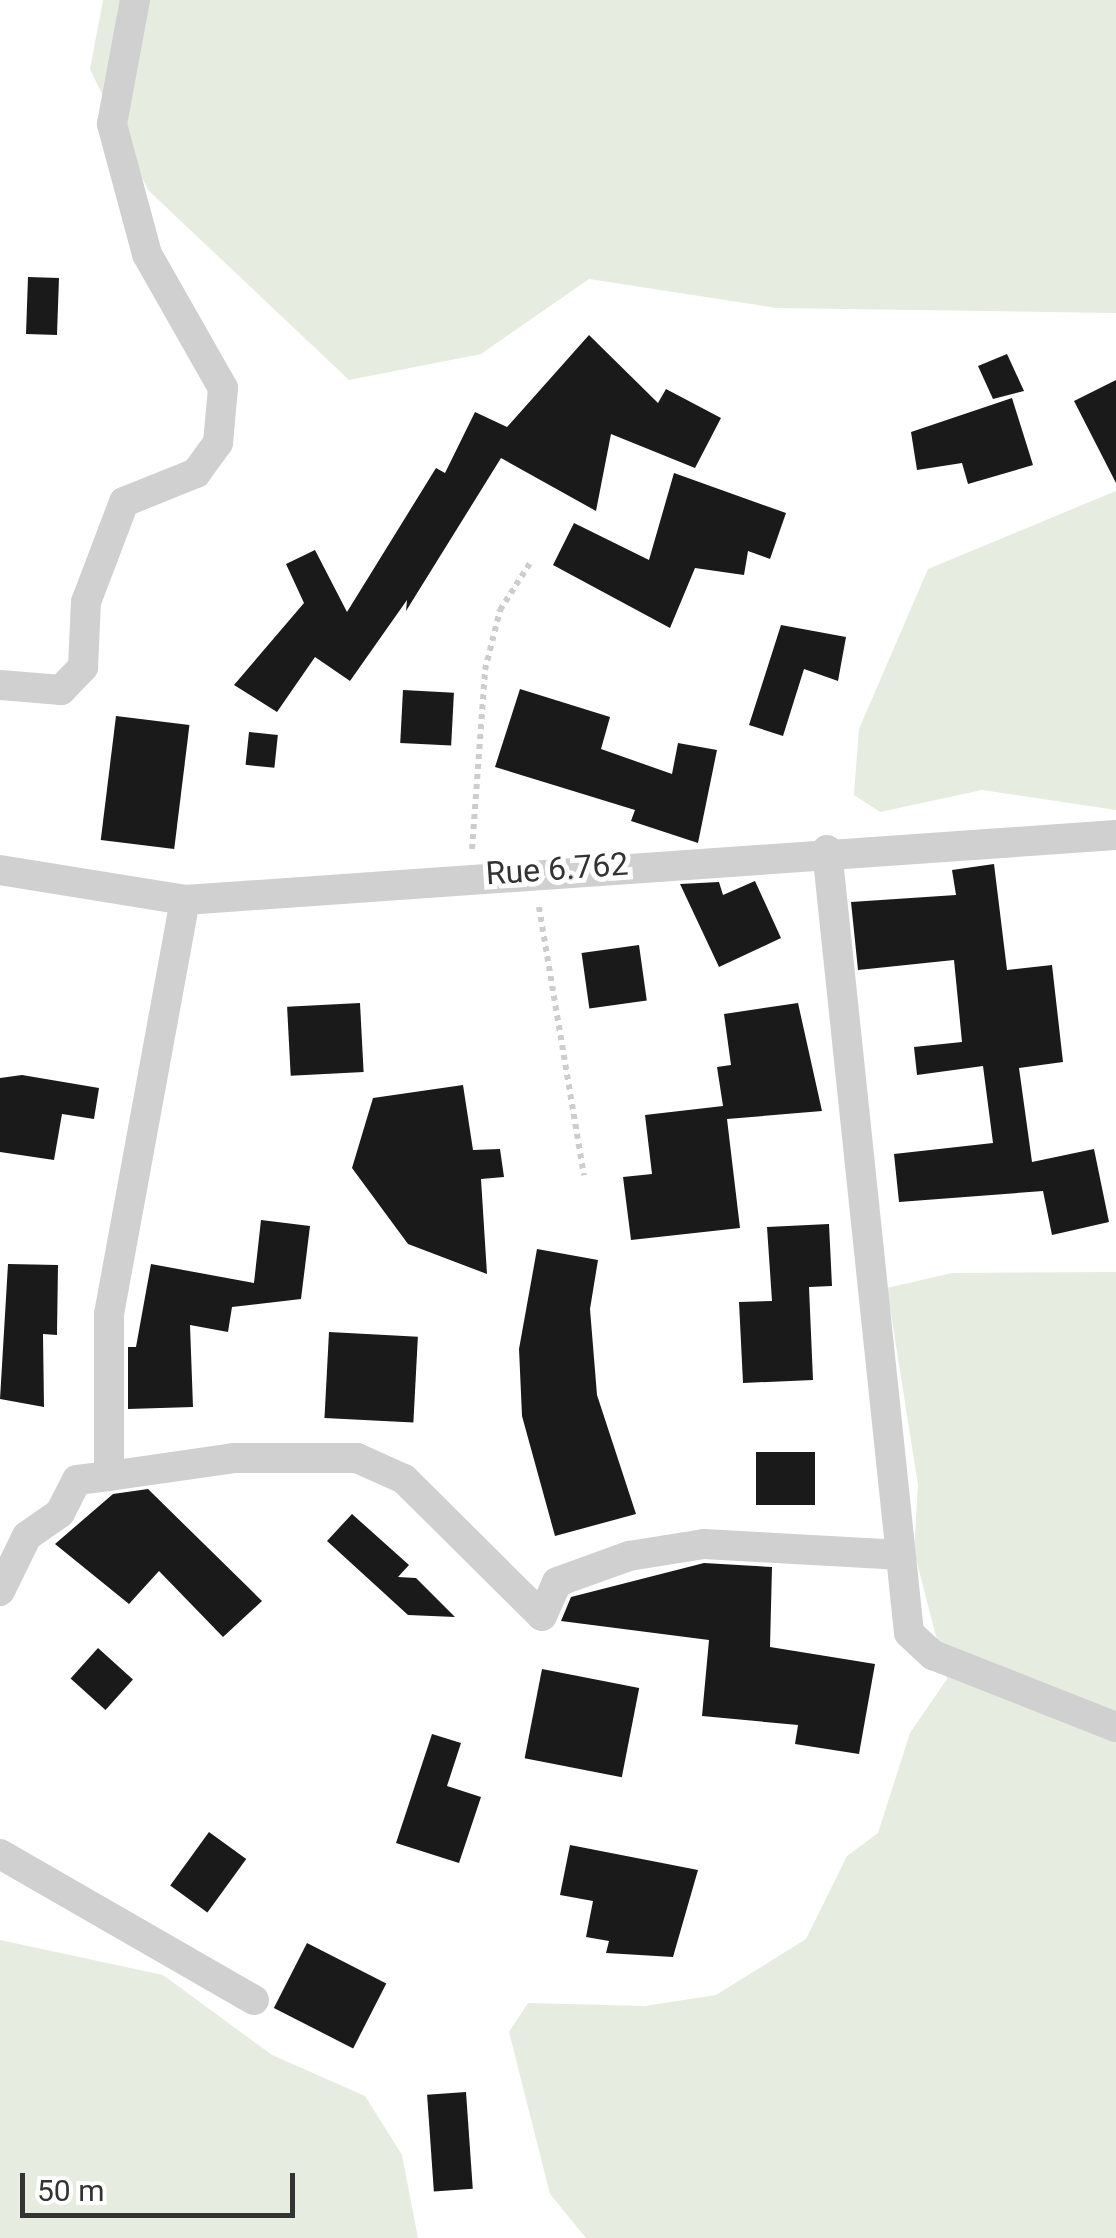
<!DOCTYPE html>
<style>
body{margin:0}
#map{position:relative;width:1116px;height:2238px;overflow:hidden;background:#fff;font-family:Roboto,sans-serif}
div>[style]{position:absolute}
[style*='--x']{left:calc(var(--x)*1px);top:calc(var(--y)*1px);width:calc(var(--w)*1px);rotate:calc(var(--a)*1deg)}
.green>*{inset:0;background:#e6ecdf}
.building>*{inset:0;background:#1a1a1a;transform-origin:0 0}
.path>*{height:6px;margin-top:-3px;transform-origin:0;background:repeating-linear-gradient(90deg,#cdcdcd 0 5px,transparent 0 10px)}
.minor>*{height:30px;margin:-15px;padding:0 15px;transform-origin:15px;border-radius:15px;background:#d0d0d0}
span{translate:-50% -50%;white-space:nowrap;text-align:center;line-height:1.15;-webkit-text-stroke:10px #fff;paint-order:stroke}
.street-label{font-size:32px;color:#333}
.scale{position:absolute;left:20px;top:2173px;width:275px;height:45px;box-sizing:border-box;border:5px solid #333;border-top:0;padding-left:12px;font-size:30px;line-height:35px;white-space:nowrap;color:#333;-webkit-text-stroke:8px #fff;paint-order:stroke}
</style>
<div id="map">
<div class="green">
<i style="clip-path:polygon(103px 0,1116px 0,1116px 313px,777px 308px,589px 279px,481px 354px,349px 380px,148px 190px,90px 69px)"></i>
<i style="clip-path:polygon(1116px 491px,1116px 810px,982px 790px,880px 812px,854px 795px,859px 729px,928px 569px)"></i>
<i style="clip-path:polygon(1116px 1272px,1116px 2238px,586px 2238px,550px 2194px,509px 2032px,528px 2003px,645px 2006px,716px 1995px,806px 1939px,847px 1856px,878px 1833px,910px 1733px,947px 1679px,914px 1551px,918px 1485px,887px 1288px,952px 1273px)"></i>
<i style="clip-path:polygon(0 1940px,163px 1975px,272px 2055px,365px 2096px,402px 2155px,418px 2238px,0 2238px)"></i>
</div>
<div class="building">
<i style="left:28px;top:277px;width:31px;height:57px;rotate:2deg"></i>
<i style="clip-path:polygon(589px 335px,658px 403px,666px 389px,721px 418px,695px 468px,611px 434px,596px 511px,501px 458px,406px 611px,407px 600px,350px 681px,315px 657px,277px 712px,234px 685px,304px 603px,286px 564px,315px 550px,347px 612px,436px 468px,445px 473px,475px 412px,507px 427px)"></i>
<i style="clip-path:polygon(1007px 354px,1024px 391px,993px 399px,978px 366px)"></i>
<i style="clip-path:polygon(1116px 380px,1116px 483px,1074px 401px)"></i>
<i style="clip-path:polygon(1012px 398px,1033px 465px,968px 484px,962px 463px,917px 470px,911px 432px)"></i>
<i style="clip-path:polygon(674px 473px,786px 513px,770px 559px,748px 551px,744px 575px,695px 568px,670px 628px,553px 565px,574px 523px,649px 560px)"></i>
<i style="clip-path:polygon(781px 625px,846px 637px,838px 681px,804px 669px,783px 736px,749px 725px)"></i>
<i style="clip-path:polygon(520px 689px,610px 717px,601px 749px,672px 774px,678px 743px,717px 750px,698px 843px,631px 821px,635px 810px,495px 767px)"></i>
<i style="left:403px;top:690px;width:51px;height:53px;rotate:3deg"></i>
<i style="left:116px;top:716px;width:74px;height:125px;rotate:7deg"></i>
<i style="left:249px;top:732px;width:29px;height:33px;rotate:6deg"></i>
<i style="clip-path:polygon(994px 864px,1007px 970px,1052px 965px,1063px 1062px,1019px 1068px,1032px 1162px,1094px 1149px,1109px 1222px,1052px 1235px,1043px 1191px,899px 1202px,894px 1154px,993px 1143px,983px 1066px,917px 1075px,914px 1047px,962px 1042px,954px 960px,858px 970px,851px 902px,956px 895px,952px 870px)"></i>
<i style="clip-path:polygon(755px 881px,781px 938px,719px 967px,680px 884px,719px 882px,723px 895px)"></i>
<i style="left:639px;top:945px;width:56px;height:58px;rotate:82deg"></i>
<i style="left:360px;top:1003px;width:69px;height:73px;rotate:87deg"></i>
<i style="clip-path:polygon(798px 1003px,822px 1111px,727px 1119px,740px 1228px,631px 1240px,623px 1177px,652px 1174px,645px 1115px,723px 1106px,717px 1067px,731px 1065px,724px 1014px)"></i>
<i style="clip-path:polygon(22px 1075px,99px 1088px,94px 1119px,62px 1114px,54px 1160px,0 1152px,0 1078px)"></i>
<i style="clip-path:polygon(463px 1085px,473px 1150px,500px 1149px,504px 1177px,481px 1179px,487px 1274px,408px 1244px,352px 1168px,373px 1098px)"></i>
<i style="clip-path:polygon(261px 1220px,310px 1226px,301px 1299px,232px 1307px,228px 1332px,190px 1325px,193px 1407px,128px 1409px,128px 1347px,136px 1347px,151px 1264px,254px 1283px)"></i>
<i style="clip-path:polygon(829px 1224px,832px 1286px,809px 1287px,813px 1380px,743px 1383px,739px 1302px,772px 1301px,767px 1227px)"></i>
<i style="clip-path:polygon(537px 1249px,598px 1260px,590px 1309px,597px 1395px,636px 1514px,555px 1536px,522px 1416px,519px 1349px)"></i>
<i style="clip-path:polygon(8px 1264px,58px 1265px,57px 1335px,43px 1334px,44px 1407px,0 1399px)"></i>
<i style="left:329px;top:1332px;width:89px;height:86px;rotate:3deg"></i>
<i style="left:756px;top:1452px;width:59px;height:53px"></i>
<i style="clip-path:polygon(148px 1489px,262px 1601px,223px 1637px,159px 1571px,129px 1604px,55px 1544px,113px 1494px)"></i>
<i style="clip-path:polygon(352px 1514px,409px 1565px,398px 1577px,416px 1578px,455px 1617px,408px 1615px,327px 1541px)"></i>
<i style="clip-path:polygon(704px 1563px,772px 1567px,770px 1647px,875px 1664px,859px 1754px,795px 1744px,798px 1725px,702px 1716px,709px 1640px,561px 1621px,571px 1597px)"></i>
<i style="left:98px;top:1648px;width:47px;height:41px;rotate:42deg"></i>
<i style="left:542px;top:1669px;width:99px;height:91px;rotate:11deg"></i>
<i style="clip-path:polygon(432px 1734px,461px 1743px,447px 1786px,481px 1797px,459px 1863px,396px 1843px)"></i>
<i style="left:209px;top:1832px;width:46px;height:66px;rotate:36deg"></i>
<i style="clip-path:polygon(570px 1845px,698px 1870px,673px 1957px,606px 1953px,609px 1941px,586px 1937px,593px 1901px,560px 1895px)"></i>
<i style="left:307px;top:1943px;width:89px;height:73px;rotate:27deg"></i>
<i style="left:466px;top:2092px;width:97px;height:39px;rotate:86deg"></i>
</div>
<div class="path">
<i style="--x:472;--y:849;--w:179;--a:-85.8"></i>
<i style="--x:485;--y:670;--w:62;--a:-76"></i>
<i style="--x:500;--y:610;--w:56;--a:-57.4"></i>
<i style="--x:539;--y:907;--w:272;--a:80.5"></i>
</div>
<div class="minor">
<i style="--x:0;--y:685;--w:61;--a:4.7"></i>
<i style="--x:61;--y:690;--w:32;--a:-46"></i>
<i style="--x:83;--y:667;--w:65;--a:-87.4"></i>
<i style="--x:86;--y:602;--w:107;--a:-69.2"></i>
<i style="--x:124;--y:502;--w:78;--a:-21.9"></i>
<i style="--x:196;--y:473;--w:37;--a:-54"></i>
<i style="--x:218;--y:443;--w:55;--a:-84.8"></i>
<i style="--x:223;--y:388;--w:154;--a:-119.6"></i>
<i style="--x:147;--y:254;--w:135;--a:-105.1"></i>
<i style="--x:112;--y:124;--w:126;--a:-79.5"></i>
<i style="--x:827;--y:850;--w:787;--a:84.02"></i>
<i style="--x:909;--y:1633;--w:33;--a:43"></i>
<i style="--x:933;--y:1655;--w:197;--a:21.5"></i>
<i style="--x:0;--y:870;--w:187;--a:9.2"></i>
<i style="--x:185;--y:900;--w:933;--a:-3.99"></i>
<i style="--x:109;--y:1476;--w:126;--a:-8.2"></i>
<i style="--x:234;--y:1458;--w:123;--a:0"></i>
<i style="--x:357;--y:1458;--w:51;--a:24.1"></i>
<i style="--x:404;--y:1479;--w:194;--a:44.8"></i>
<i style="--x:542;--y:1616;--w:37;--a:-66"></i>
<i style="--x:557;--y:1582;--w:77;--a:-19.9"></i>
<i style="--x:629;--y:1556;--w:76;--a:-9.1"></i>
<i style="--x:704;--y:1544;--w:194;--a:3.2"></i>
<i style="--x:0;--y:1591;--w:61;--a:-63.9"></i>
<i style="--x:27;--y:1536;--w:40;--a:-34.9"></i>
<i style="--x:60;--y:1513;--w:37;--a:-63"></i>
<i style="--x:77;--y:1480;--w:32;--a:-7"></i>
<i style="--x:109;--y:1476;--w:162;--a:-90"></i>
<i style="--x:109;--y:1314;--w:421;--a:-79.6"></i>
<i style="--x:0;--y:1854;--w:293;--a:29.9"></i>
</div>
<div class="street-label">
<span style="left:557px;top:869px;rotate:-4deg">Rue 6.762</span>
</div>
<div class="scale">50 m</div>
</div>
